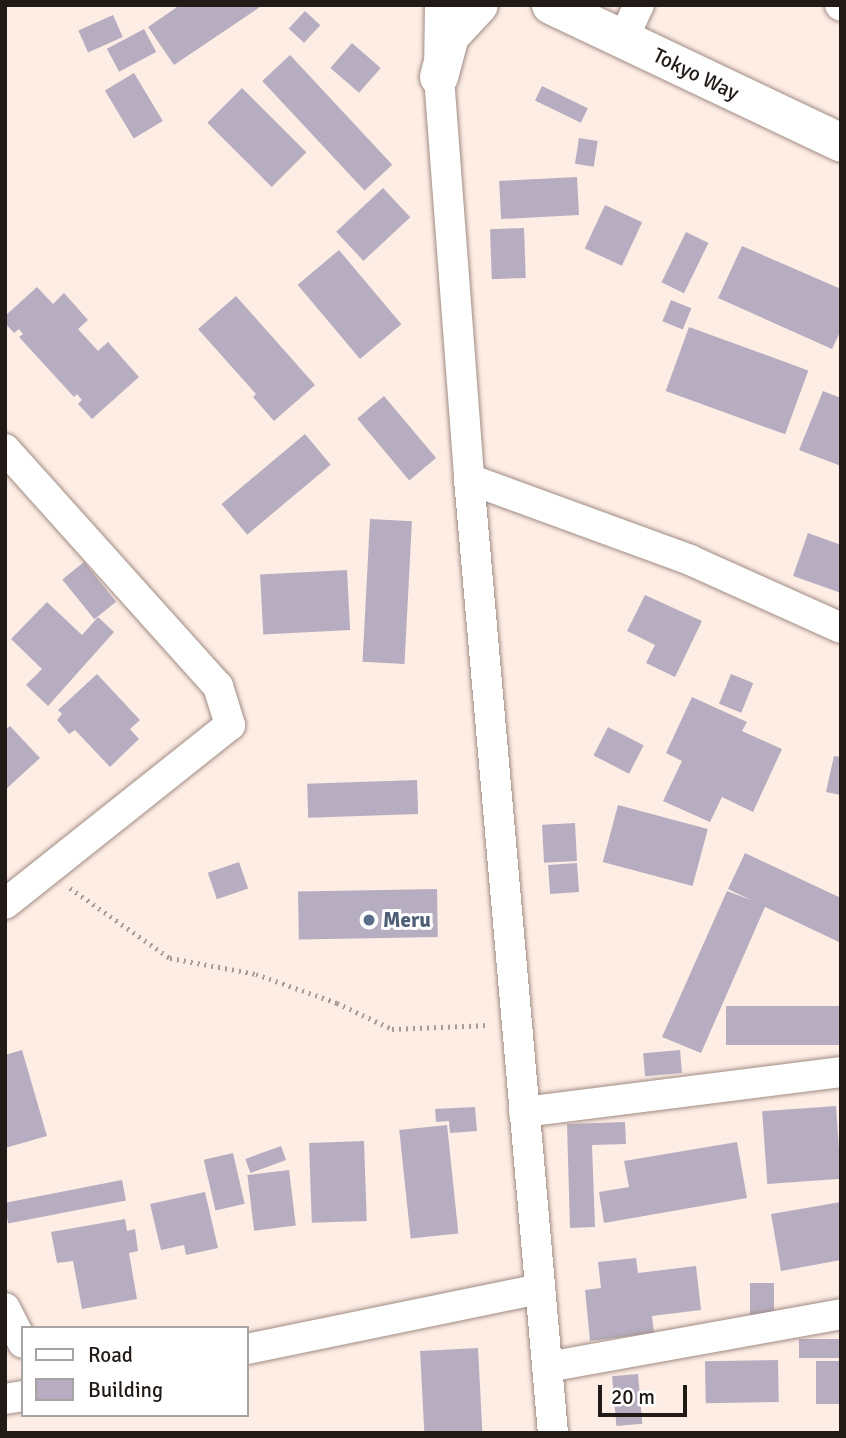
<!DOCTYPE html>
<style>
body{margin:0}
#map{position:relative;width:846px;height:1438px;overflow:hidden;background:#feede5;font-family:Signika,sans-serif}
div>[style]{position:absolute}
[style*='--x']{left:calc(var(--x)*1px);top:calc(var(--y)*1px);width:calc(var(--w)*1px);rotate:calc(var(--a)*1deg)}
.building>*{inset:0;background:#b6aec0;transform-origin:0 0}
.path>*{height:4.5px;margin-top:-2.25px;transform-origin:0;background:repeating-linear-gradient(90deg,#a99c96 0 2px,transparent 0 7px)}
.roads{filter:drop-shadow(0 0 2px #9f8c83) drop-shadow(0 0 2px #9f8c83)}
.street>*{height:30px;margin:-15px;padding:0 15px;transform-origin:15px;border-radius:15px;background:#fff}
.secondary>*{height:38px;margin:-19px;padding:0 19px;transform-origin:19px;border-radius:19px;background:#fff}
.dots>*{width:19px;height:19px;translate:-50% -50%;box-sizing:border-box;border:4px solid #fff;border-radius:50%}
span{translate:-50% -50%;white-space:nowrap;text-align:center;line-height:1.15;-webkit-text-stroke:6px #fff;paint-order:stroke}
.street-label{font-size:21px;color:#211a17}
.service-label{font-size:21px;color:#4e5e75;font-weight:700}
.left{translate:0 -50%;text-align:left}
.frame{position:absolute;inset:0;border:7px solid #211a17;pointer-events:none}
.legend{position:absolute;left:21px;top:1326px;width:228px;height:91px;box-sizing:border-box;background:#fff;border:2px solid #a6a3a2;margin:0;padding:9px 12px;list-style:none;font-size:21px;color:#211a17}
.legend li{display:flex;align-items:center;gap:14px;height:35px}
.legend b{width:35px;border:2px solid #a6a3a2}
.scale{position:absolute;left:598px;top:1385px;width:89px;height:32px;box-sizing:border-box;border:4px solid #211a17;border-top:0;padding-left:9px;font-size:21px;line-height:24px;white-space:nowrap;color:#211a17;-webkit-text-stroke:5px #fff;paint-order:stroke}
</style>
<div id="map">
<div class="building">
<i style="clip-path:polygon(180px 5px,263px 5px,174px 65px,148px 27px)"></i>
<i style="left:305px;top:11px;width:21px;height:24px;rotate:43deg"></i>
<i style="left:113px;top:15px;width:24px;height:38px;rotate:66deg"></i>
<i style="left:144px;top:29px;width:26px;height:42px;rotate:62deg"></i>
<i style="left:352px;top:43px;width:38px;height:33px;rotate:41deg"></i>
<i style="left:290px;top:55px;width:150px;height:38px;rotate:47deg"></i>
<i style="left:134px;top:73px;width:56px;height:34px;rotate:59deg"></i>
<i style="left:542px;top:86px;width:51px;height:16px;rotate:26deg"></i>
<i style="left:242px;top:88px;width:91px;height:49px;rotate:45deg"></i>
<i style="left:579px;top:138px;width:19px;height:26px;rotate:9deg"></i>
<i style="left:577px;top:177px;width:38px;height:78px;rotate:87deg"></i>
<i style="left:383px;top:188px;width:40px;height:64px;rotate:47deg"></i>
<i style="left:605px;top:205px;width:41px;height:48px;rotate:25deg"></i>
<i style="left:524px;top:228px;width:50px;height:34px;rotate:88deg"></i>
<i style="left:686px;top:232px;width:25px;height:56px;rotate:26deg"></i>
<i style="clip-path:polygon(742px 246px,841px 289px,841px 330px,832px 349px,718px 298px)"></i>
<i style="left:339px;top:250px;width:97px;height:54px;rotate:50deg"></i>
<i style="clip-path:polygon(37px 287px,53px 304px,64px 293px,88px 320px,78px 329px,98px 351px,108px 342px,139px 377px,92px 419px,78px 404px,82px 400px,77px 394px,74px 397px,19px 337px,23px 334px,19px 329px,14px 333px,5px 323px,5px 316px)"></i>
<i style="clip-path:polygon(236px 296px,315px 385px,274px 421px,253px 397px,256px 394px,198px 329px)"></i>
<i style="left:671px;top:300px;width:22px;height:23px;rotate:22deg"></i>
<i style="left:689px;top:327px;width:127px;height:68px;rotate:20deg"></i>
<i style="clip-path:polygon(823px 391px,841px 398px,841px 466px,799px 450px)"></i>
<i style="left:384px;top:396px;width:81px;height:35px;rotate:50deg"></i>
<i style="left:305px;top:434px;width:40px;height:109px;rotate:50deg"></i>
<i style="left:370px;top:519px;width:42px;height:143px;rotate:3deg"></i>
<i style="clip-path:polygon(808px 533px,841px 545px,841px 593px,793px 576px)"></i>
<i style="left:84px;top:562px;width:51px;height:28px;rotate:51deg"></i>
<i style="left:347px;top:570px;width:60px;height:87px;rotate:87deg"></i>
<i style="clip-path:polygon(645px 595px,702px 621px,675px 677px,646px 663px,655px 645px,627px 631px)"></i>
<i style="clip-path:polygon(47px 602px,82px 635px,98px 617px,114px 632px,48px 706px,26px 685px,42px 669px,11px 639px)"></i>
<i style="clip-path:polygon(97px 674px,140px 720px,130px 729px,139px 739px,110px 767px,75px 730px,69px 734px,57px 720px,62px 714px,58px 710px)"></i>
<i style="left:731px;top:674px;width:24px;height:32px;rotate:22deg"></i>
<i style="clip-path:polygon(692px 697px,747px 722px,742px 731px,782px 749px,753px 812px,722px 797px,710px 822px,663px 801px,682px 761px,666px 753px)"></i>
<i style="clip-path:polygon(10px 726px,40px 758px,5px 790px,5px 730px)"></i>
<i style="left:608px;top:727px;width:40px;height:32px;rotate:27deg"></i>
<i style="clip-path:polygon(834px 756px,841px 757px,841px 795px,826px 792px)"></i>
<i style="left:417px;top:780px;width:34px;height:110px;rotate:88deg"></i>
<i style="left:618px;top:805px;width:93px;height:59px;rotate:15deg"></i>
<i style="left:575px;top:823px;width:38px;height:33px;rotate:87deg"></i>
<i style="clip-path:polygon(745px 853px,841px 898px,841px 943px,765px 907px,701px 1053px,662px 1037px,727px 891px,751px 900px,728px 889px)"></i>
<i style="left:239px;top:862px;width:28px;height:33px;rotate:71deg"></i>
<i style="left:577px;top:863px;width:29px;height:29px;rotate:86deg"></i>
<i style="left:437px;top:889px;width:48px;height:139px;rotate:89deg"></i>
<i style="left:841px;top:1006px;width:39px;height:115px;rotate:90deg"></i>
<i style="clip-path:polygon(22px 1050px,47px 1136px,5px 1148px,5px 1055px)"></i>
<i style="left:680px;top:1050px;width:23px;height:37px;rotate:85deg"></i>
<i style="left:836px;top:1106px;width:73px;height:74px;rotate:86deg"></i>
<i style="clip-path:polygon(475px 1107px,477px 1131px,450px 1133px,449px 1121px,436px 1122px,435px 1109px)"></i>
<i style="clip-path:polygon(625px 1122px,626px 1144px,592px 1145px,595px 1227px,570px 1228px,567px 1124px)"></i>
<i style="left:447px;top:1125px;width:109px;height:48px;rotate:84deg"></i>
<i style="left:364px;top:1141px;width:80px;height:55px;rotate:88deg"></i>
<i style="clip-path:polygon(737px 1142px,747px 1198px,604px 1223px,599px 1192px,629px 1187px,624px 1161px)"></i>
<i style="left:281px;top:1146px;width:15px;height:38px;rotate:70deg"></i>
<i style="left:233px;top:1153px;width:52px;height:30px;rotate:77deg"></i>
<i style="left:289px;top:1170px;width:56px;height:42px;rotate:83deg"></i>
<i style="left:122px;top:1180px;width:21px;height:120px;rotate:79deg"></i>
<i style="clip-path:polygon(205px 1192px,218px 1248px,186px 1255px,184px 1245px,161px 1250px,150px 1204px)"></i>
<i style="clip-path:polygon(841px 1202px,841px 1260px,781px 1271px,771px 1214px)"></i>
<i style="clip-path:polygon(125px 1219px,127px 1231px,135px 1229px,138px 1251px,129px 1253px,137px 1299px,82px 1309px,73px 1261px,57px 1263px,51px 1232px)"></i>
<i style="clip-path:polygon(636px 1258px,638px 1273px,696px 1266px,701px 1310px,652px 1316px,654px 1333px,590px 1341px,585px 1290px,601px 1288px,598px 1262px)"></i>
<i style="left:750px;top:1283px;width:24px;height:34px"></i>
<i style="left:841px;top:1339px;width:19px;height:42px;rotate:90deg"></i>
<i style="left:478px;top:1348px;width:85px;height:58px;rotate:87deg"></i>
<i style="left:778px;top:1360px;width:42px;height:73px;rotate:89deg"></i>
<i style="left:841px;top:1361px;width:43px;height:25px;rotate:90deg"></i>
<i style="left:638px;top:1374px;width:50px;height:26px;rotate:85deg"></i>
</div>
<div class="path">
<i style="--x:70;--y:888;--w:122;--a:35"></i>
<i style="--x:170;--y:958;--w:87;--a:10.5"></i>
<i style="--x:256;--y:974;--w:86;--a:19.7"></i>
<i style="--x:337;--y:1003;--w:61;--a:25.3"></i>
<i style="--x:392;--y:1029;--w:97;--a:-2.4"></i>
</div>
<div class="roads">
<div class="street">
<i style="--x:440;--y:5;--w:72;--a:90.8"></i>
<i style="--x:439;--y:77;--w:403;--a:85.7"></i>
<i style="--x:469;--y:479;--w:958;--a:84.97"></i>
<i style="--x:840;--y:5;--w:1;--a:45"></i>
<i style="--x:623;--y:39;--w:38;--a:-65"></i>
<i style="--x:5;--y:449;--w:319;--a:48.1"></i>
<i style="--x:218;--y:686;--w:41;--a:72.9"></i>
<i style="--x:230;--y:725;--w:288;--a:141.5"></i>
<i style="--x:469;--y:479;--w:235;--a:20.1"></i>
<i style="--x:690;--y:560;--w:166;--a:24.2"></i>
<i style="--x:524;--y:1112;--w:320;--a:-7.2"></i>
<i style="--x:5;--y:1308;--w:39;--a:63"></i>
<i style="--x:247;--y:1349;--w:299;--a:-11.6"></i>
<i style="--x:547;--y:1367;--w:299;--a:-10.2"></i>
<i style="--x:5;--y:1399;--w:18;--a:-9"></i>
</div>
<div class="secondary">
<i style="--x:551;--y:5;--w:321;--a:25.4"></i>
<i style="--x:439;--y:77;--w:42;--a:-75"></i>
<i style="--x:450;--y:36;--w:42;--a:-46.9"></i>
</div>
</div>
<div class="dots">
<i style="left:369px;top:920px;background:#5c6f8a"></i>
</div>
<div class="street-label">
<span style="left:696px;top:74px;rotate:26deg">Tokyo Way</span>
</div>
<div class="service-label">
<span class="left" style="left:383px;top:920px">Meru</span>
</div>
<div class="frame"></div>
<ul class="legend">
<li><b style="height:9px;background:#fff"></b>Road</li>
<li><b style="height:19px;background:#b6aec0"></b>Building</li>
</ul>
<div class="scale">20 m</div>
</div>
